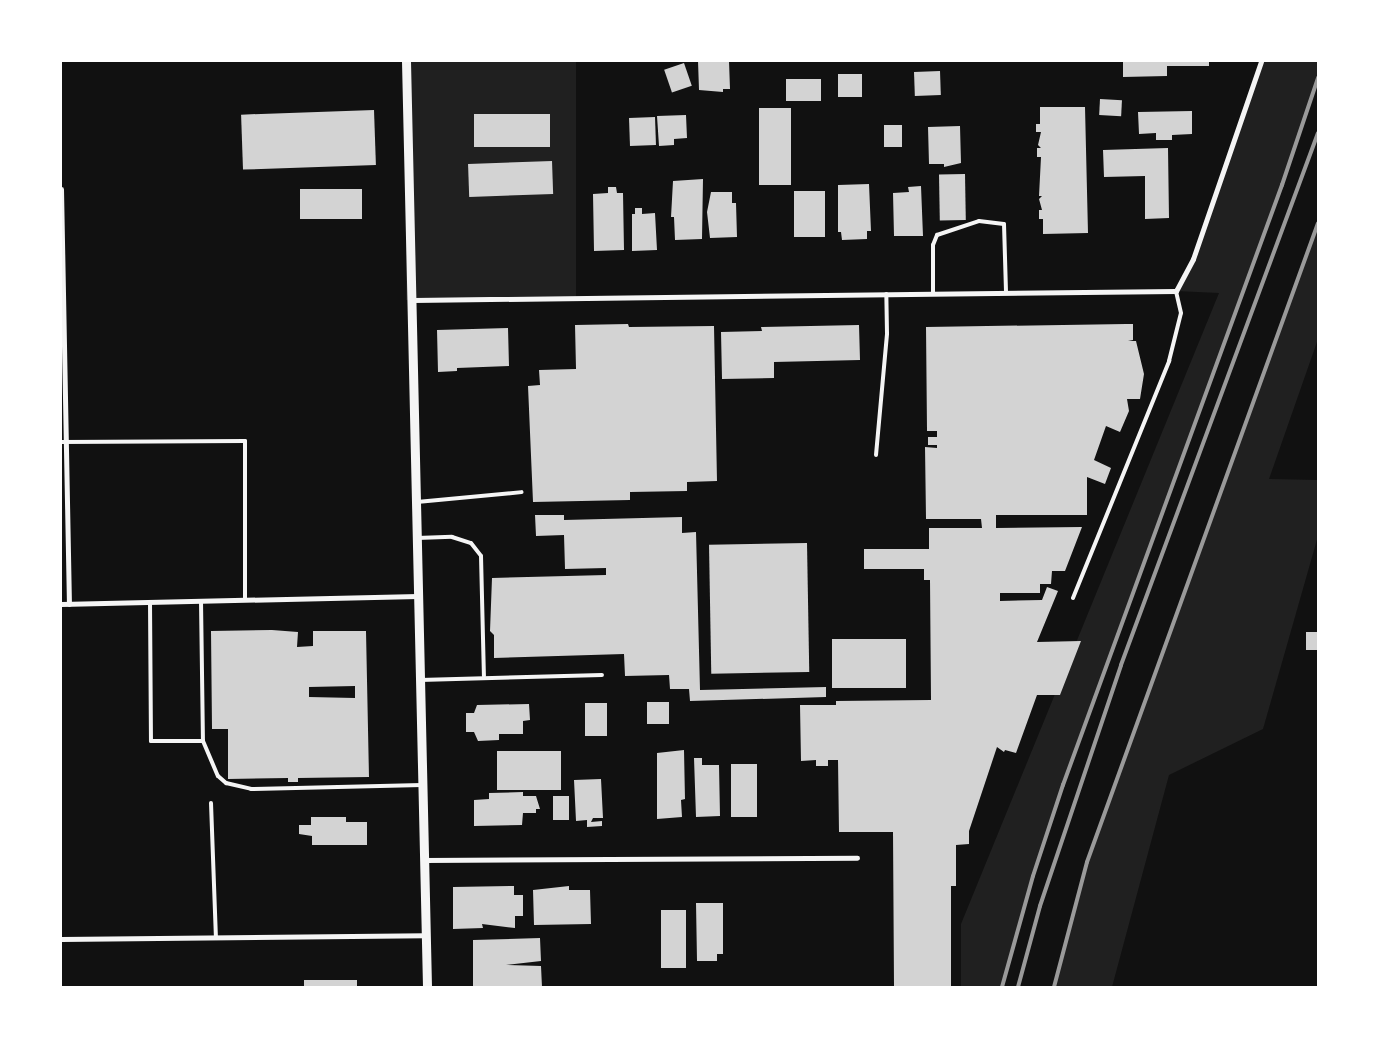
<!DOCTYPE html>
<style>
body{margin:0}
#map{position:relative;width:1379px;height:1048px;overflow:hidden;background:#111;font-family:Commissioner,sans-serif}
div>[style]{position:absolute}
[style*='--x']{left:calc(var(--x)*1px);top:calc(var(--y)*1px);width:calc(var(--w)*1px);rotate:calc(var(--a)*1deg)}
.green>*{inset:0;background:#202020;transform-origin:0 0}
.building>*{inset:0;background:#d3d3d3;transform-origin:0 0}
.service>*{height:4px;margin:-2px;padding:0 2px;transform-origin:2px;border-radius:2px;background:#f5f5f5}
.minor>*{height:5px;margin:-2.5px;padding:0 2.5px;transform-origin:2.5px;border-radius:2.5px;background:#f5f5f5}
.tertiary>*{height:9px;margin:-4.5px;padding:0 4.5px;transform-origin:4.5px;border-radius:4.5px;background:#f5f5f5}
.rail>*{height:4px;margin:-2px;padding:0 2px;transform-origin:2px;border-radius:2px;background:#9a9a9a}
span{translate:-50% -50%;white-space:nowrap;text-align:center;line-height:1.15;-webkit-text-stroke:5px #fff;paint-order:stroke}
.frame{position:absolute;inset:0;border:62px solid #fff;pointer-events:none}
</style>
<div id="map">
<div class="green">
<i style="left:406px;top:61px;width:170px;height:239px"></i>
<i style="clip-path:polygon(1261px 61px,1318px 61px,1318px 78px,1282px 185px,1063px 785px,1033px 876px,1002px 987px,961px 987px,961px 924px,1219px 293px,1176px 291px,1193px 259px)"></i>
<i style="clip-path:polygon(1318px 223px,1318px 339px,1269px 479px,1318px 480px,1318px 536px,1263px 729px,1169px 775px,1112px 987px,1054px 987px,1087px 862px)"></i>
</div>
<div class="building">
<i style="clip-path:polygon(698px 61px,729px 61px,730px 89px,723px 89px,723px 92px,699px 90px)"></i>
<i style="clip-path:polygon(1123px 61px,1209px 61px,1209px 66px,1167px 66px,1167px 76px,1123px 77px)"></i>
<i style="left:684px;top:63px;width:24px;height:21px;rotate:71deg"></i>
<i style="left:940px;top:71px;width:24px;height:26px;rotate:88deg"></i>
<i style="left:862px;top:74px;width:23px;height:24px;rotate:90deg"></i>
<i style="left:786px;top:79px;width:35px;height:22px"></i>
<i style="left:1100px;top:99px;width:22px;height:16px;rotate:3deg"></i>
<i style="clip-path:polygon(1040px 107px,1085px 107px,1088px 233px,1043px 234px,1043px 219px,1039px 219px,1039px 210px,1042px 210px,1039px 199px,1042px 196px,1039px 196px,1041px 157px,1037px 157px,1037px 148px,1041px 148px,1038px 145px,1041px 132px,1036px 132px,1036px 124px,1040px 124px)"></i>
<i style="left:759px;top:108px;width:32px;height:77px"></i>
<i style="left:374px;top:110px;width:55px;height:133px;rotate:88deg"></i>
<i style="clip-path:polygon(1192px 111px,1192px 134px,1172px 135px,1172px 140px,1156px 140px,1156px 133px,1139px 134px,1138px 112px)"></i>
<i style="left:474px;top:114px;width:76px;height:33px"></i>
<i style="clip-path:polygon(686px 115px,687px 138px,674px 139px,674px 145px,659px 146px,657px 116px)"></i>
<i style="left:655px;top:117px;width:28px;height:26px;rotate:88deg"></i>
<i style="left:902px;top:125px;width:22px;height:18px;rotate:90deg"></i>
<i style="clip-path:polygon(960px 126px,961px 163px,944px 167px,944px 164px,929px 164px,928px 127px)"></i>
<i style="clip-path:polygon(1168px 148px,1169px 218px,1145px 219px,1145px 176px,1104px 177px,1103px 150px)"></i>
<i style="left:552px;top:161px;width:33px;height:84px;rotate:88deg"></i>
<i style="left:965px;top:174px;width:46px;height:26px;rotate:89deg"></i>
<i style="clip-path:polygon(703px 179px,702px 239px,675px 240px,674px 217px,671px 217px,673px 181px)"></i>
<i style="clip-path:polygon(869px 184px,871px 231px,867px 231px,867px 239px,842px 240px,841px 232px,838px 232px,838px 185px)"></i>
<i style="clip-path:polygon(921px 186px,923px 236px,894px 236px,893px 193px,909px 192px,908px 187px)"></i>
<i style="clip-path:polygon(608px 187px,616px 187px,617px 193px,623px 193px,624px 250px,594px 251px,593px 194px,608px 193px)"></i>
<i style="left:362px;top:189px;width:30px;height:62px;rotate:90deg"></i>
<i style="left:825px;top:191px;width:46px;height:31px;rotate:90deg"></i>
<i style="clip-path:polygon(711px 192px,732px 192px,732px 203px,736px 203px,737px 237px,710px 238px,707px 212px)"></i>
<i style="clip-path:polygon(635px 208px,642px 208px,642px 214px,655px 213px,657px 250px,632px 251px,632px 214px,635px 214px)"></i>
<i style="clip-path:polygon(628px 324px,629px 327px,714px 326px,717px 481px,687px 482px,687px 491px,630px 492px,630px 500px,533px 502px,528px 386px,540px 385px,539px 370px,576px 369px,575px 325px)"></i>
<i style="clip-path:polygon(1126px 324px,1133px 324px,1133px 340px,1128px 341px,1136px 341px,1144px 374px,1140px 399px,1127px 399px,1129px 411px,1120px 432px,1106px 426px,1094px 460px,1111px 468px,1105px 484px,1087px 477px,1087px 515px,996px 515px,996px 528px,1082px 527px,1065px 571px,1052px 571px,1051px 584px,1040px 584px,1040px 593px,1000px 593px,1000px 601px,1042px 600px,1047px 587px,1058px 591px,1037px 642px,1081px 641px,1060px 695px,1037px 695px,1016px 753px,1005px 750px,1004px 752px,997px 747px,969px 831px,969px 844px,956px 845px,956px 886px,951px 886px,951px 987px,894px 987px,893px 832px,839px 832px,838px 760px,828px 760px,828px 766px,816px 766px,816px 760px,801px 761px,800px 705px,836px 705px,836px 701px,931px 700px,930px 580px,924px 580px,924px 569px,864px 569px,864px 549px,929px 549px,929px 528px,982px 528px,981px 519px,926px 519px,925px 447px,937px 448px,937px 445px,928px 445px,928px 437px,937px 437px,937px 431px,927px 431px,926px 327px)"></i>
<i style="clip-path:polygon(859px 325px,860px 360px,774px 362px,774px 378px,722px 379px,721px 332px,762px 331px,761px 327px)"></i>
<i style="clip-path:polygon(508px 328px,509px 366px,457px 368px,457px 371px,438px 372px,437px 330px)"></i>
<i style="clip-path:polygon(535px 515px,564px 515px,564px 520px,682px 517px,682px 533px,696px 532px,700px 690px,826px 687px,826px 697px,690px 701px,689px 689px,670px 689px,669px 675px,625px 676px,624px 654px,494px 658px,494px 635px,490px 631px,492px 578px,606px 575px,606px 568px,565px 569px,564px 535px,536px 536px)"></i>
<i style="left:807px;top:543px;width:129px;height:98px;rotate:89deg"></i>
<i style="clip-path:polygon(evenodd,272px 630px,298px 632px,297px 647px,313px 646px,313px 631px,366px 631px,369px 777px,298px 778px,298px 782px,288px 782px,288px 778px,228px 779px,228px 729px,212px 729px,211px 631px,272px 630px,355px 686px,355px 698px,309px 697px,309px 687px,355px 686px)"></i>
<i style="left:1306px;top:632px;width:12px;height:18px"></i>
<i style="left:906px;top:639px;width:49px;height:74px;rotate:90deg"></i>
<i style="left:647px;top:702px;width:22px;height:22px"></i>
<i style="left:585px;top:703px;width:22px;height:33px"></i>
<i style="clip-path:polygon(529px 704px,530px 720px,523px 721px,523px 734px,499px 734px,499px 740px,478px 741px,474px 732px,466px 732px,466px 713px,474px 713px,477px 705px)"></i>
<i style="clip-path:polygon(684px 750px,685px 799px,681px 800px,682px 817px,657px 819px,657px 753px)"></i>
<i style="left:561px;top:751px;width:39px;height:64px;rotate:90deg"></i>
<i style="clip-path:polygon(694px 758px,702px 758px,702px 765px,719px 765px,720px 816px,696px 817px)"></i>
<i style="left:731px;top:764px;width:26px;height:53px"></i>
<i style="clip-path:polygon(601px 779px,603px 818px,593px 818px,591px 822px,602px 821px,602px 826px,587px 827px,587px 820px,576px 821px,574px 780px)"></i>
<i style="clip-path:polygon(523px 792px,523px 796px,536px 796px,540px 809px,536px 809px,536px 813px,523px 813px,522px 825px,474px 826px,474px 800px,489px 799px,489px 793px)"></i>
<i style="left:553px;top:796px;width:16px;height:24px"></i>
<i style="clip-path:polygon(311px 817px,346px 817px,346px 822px,367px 822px,367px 845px,312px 845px,312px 836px,299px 834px,299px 825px,311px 825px)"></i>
<i style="clip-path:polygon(514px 886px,514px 895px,523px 895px,523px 916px,515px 916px,515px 928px,482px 924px,483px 928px,453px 929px,453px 887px)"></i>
<i style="clip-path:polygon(569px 886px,569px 890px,590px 890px,591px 924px,534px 925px,533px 890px)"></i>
<i style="clip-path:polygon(696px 903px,723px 903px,723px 954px,717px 954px,717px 961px,697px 961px)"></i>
<i style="left:661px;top:910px;width:25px;height:58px"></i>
<i style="clip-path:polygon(540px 938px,541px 961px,506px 965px,541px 966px,542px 987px,473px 987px,473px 940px)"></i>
<i style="left:304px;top:980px;width:53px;height:7px"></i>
</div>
<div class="service">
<i style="--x:933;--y:294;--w:49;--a:-90"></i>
<i style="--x:933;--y:245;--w:11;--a:-68"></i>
<i style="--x:937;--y:235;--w:44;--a:-18.4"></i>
<i style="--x:979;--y:221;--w:25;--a:7"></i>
<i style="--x:1004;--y:224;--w:69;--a:88.3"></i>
<i style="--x:61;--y:442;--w:184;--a:-0.3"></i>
<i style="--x:245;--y:441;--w:159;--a:90"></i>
<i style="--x:876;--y:455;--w:122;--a:-84.8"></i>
<i style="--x:887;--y:333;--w:39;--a:-91"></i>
<i style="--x:417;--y:502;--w:105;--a:-5.4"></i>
<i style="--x:417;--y:538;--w:35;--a:-2"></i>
<i style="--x:452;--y:537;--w:20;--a:18"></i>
<i style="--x:471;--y:543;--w:16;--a:52"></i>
<i style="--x:481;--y:556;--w:120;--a:88.6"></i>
<i style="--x:1073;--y:598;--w:256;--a:-67.9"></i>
<i style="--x:1169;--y:361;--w:49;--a:-76"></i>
<i style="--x:1181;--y:313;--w:23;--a:-103"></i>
<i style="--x:201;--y:601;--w:140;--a:89.2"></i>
<i style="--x:203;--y:741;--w:38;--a:67"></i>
<i style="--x:218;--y:776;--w:11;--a:41"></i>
<i style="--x:226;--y:783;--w:26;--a:13"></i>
<i style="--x:251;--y:789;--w:171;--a:-1.3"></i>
<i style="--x:150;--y:602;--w:139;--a:89.6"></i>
<i style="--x:151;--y:741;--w:52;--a:0"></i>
<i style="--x:420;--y:680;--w:182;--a:-1.6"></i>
<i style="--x:211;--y:803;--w:134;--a:87.9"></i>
</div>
<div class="minor">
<i style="--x:61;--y:189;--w:415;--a:88.9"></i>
<i style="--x:413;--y:300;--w:763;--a:-0.68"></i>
<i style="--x:1176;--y:291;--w:36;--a:-62"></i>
<i style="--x:1193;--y:259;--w:209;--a:-71"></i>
<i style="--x:61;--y:604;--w:357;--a:-1.3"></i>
<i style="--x:424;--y:860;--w:433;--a:-0.3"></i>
<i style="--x:61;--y:939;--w:364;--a:-0.6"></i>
</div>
<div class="tertiary">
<i style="--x:406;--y:61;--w:926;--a:88.7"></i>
</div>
<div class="rail">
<i style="--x:1002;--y:987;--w:115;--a:-74.4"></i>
<i style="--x:1033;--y:876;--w:96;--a:-71.8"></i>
<i style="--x:1063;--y:785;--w:639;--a:-69.95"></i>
<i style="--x:1282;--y:185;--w:113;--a:-71.4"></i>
<i style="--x:1018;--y:987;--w:84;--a:-74.8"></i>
<i style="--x:1040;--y:906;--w:254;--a:-71.4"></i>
<i style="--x:1121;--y:665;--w:567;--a:-69.68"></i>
<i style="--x:1054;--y:987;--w:129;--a:-75.2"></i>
<i style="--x:1087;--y:862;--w:679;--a:-70.12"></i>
</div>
<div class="frame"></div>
</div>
